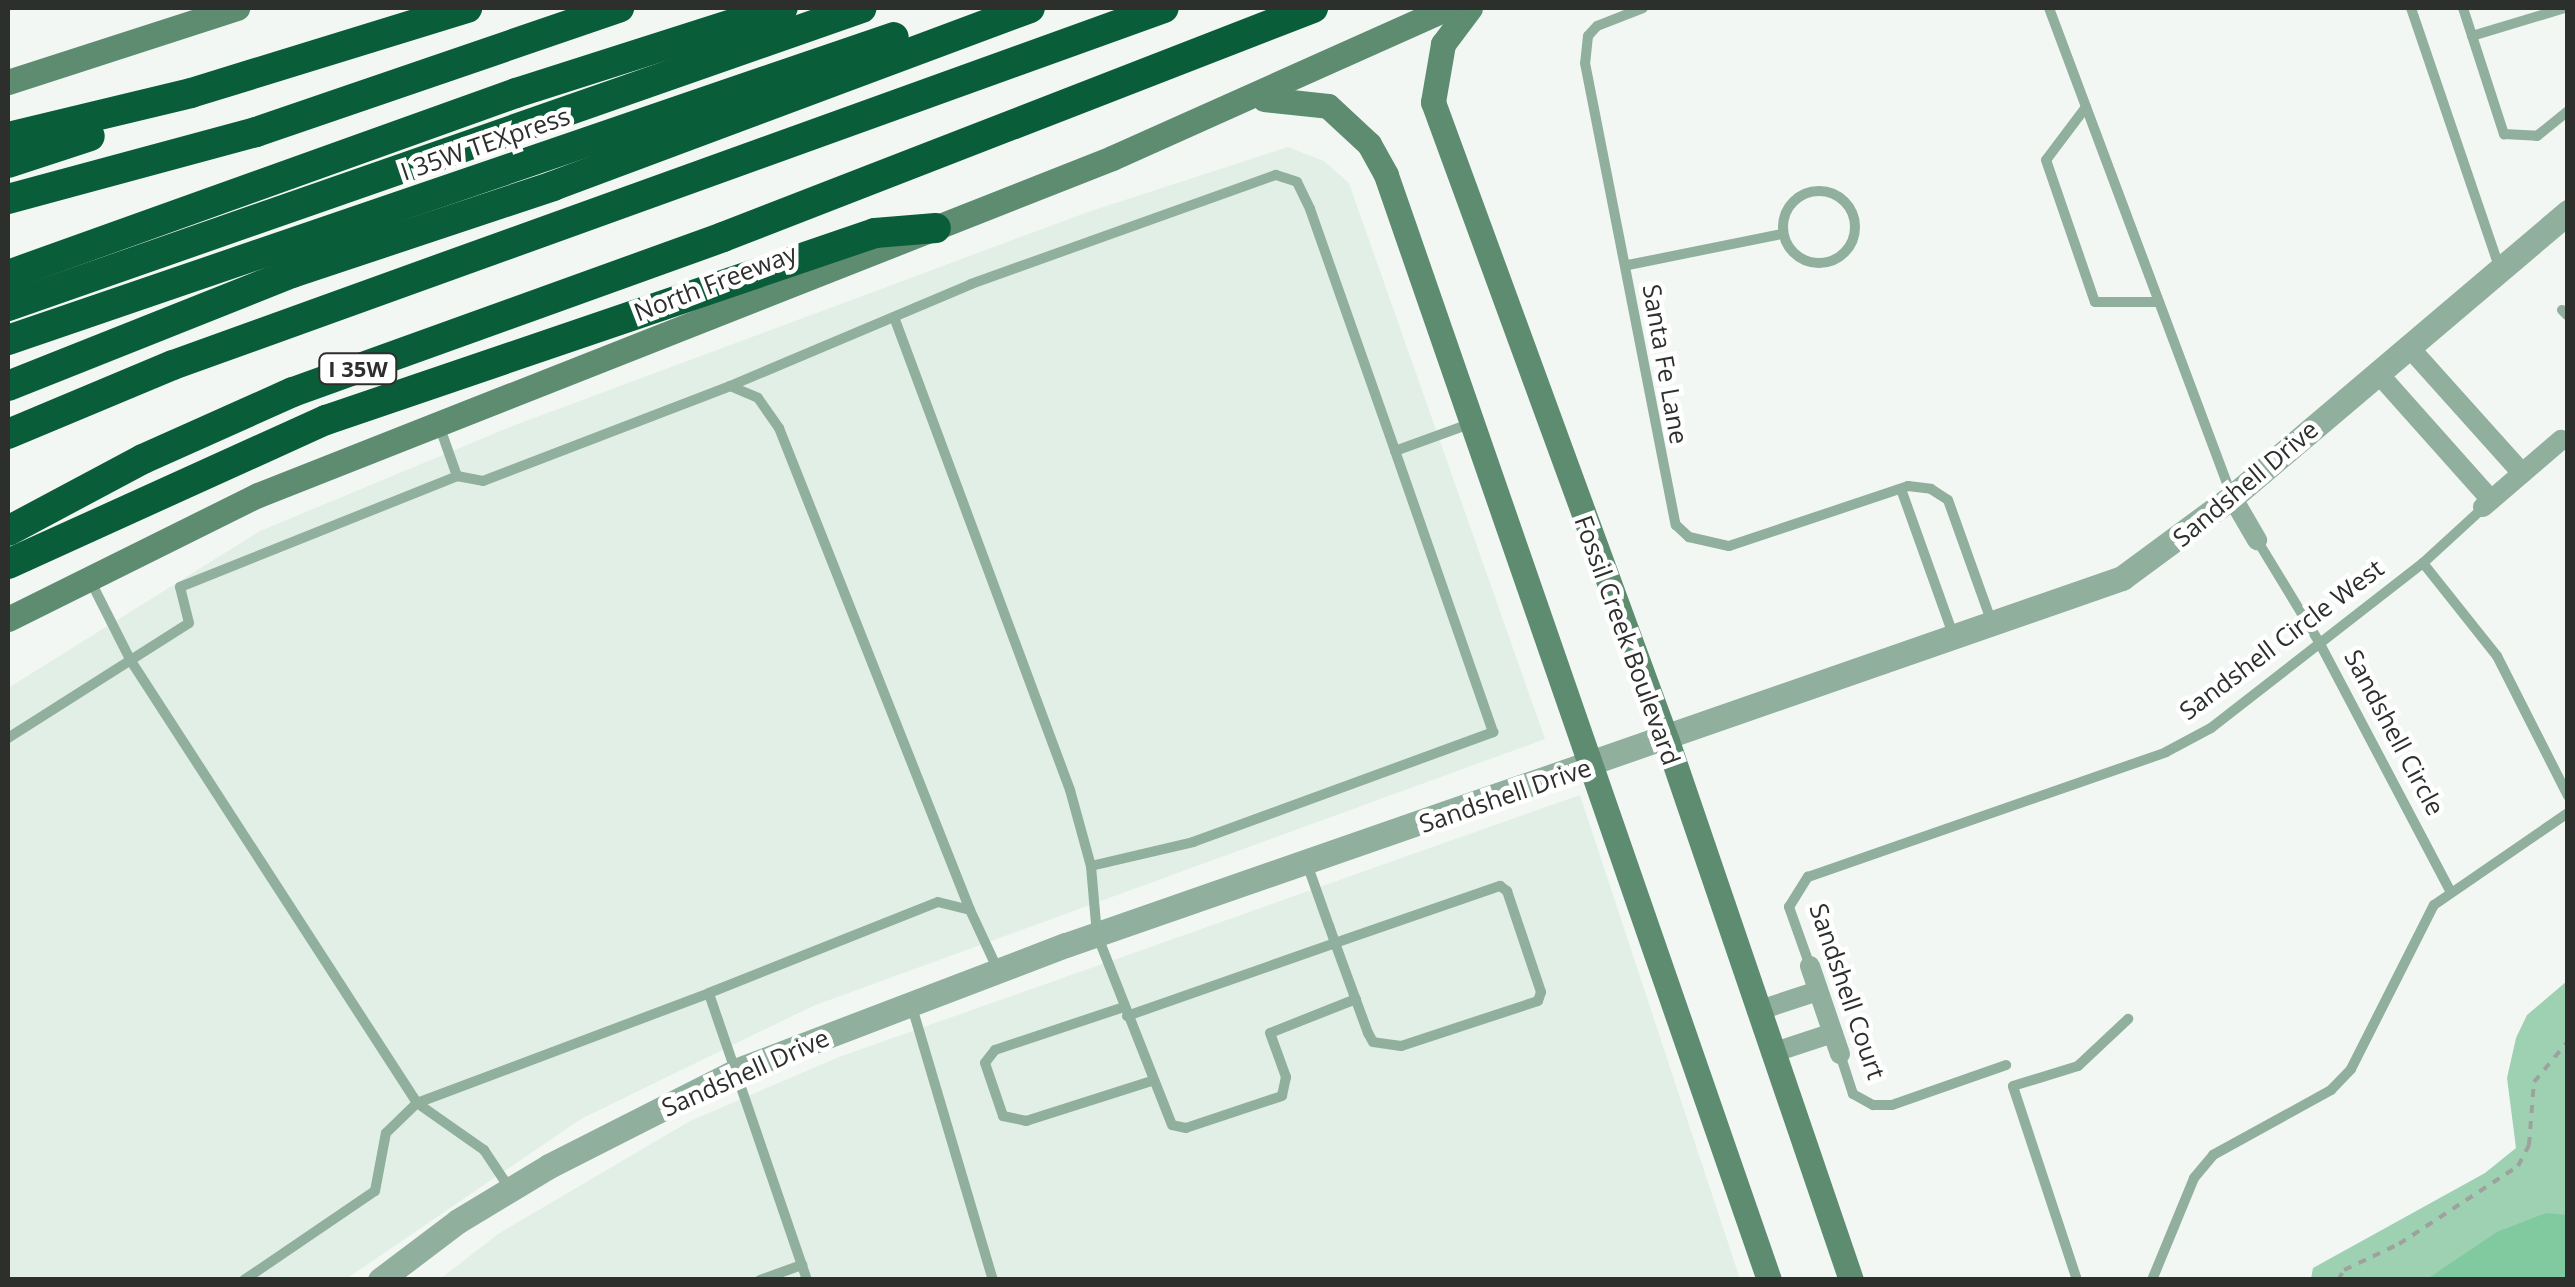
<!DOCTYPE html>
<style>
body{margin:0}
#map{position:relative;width:2575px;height:1287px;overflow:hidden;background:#f2f7f4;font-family:"Open Sans",sans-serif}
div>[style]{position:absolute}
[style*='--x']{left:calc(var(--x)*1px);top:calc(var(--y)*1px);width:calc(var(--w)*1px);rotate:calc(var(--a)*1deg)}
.built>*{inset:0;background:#e2efe7}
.green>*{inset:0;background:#9ed0b2}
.water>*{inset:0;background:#81caa0}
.path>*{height:4px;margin-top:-2px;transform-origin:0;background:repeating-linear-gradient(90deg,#9ea29f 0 8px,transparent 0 16px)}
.service>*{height:10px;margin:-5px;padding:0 5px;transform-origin:5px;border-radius:5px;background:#90af9c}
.service>.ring{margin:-5px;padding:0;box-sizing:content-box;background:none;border:10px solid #90af9c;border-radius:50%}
.minor>*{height:20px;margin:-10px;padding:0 10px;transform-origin:10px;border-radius:10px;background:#90af9c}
.tertiary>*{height:25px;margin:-12.5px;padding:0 12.5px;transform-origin:12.5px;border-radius:12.5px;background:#90af9c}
.secondary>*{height:25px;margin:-12.5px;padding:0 12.5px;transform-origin:12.5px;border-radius:12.5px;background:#5e8c71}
.motorway>*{height:30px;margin:-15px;padding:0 15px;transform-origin:15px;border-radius:15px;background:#095d39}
span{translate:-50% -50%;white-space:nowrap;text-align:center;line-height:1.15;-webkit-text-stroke:9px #fff;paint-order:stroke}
.shield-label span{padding:2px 8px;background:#fff;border:2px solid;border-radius:8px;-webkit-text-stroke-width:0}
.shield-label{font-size:22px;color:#2d2f2d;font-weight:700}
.street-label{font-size:25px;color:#2d2f2d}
.frame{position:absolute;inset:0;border:10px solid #2d2f2d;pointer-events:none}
</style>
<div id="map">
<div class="built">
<i style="clip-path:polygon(1288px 147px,1324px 161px,1349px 183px,1545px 739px,813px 1006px,581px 1119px,346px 1279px,8px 1279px,8px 688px,260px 531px,515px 425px,1088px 212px)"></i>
<i style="clip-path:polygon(1580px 795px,1740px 1279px,440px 1279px,498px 1234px,690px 1121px,839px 1057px)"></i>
</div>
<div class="green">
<i style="clip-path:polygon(2567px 981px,2567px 1279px,2311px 1279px,2313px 1268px,2485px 1173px,2516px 1148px,2507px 1078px,2516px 1038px,2527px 1015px)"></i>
</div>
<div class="water">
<i style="clip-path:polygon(2546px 1213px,2567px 1215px,2567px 1279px,2427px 1279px,2497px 1232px)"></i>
</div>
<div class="path">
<i style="--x:2338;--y:1280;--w:12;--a:-59"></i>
<i style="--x:2344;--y:1270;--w:61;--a:-25.3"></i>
<i style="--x:2399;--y:1244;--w:142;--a:-33.2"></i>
<i style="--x:2518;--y:1166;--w:24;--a:-62"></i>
<i style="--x:2529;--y:1145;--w:63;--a:-85.5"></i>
<i style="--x:2534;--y:1082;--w:53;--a:-50.3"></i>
</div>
<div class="service">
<i style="--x:1643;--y:8;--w:49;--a:158.6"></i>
<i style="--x:1597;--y:26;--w:13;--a:132"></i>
<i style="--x:1588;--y:36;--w:27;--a:96"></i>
<i style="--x:1585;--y:63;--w:471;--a:78.9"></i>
<i style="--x:1676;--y:525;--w:18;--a:43"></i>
<i style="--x:1689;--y:537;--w:41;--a:12.7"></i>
<i style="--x:1729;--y:546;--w:189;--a:-18.5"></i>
<i style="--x:1908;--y:486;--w:23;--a:7"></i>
<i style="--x:1931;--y:489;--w:20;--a:33"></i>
<i style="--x:1948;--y:500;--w:131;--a:70.3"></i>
<i style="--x:2049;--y:8;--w:519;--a:69.47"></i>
<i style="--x:2411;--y:8;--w:274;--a:71.2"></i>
<i style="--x:2463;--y:8;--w:133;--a:72"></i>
<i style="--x:2504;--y:134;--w:33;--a:3"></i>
<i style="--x:2537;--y:136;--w:40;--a:-39"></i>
<i style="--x:2472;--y:36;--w:97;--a:-16.8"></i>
<i style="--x:2086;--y:107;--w:66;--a:127"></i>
<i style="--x:2046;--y:160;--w:150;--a:71"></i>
<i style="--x:2095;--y:302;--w:64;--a:0"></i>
<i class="ring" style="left:1783px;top:191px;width:62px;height:62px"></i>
<i style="--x:1628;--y:265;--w:157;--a:-11.4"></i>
<i style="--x:2562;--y:310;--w:8;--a:45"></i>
<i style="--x:894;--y:317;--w:505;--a:69.59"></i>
<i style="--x:1070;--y:790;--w:79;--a:74.6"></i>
<i style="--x:730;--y:386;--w:262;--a:-22.9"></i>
<i style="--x:971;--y:284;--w:324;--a:-19.7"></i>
<i style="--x:1276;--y:175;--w:22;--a:18"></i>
<i style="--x:1297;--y:182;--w:30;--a:64"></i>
<i style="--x:1310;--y:209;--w:256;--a:70.6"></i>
<i style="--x:1395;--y:451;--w:79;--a:-20"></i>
<i style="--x:439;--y:425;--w:54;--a:70.6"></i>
<i style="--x:457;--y:476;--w:26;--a:11"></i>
<i style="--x:483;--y:481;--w:265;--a:-21"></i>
<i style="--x:730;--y:386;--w:30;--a:23"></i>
<i style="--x:758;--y:398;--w:37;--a:55"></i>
<i style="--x:779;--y:428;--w:518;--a:68.38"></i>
<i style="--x:1901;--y:489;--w:154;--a:70.3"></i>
<i style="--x:2257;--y:540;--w:119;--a:58.7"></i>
<i style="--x:2319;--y:642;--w:279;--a:62.2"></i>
<i style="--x:2423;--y:563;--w:119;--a:51.5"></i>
<i style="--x:2497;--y:656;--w:157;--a:63.1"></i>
<i style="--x:89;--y:578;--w:93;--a:63.2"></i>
<i style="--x:131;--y:661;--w:526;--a:57.09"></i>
<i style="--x:417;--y:1103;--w:82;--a:35"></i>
<i style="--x:484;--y:1150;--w:47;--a:56.3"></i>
<i style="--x:8;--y:738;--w:214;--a:-32.4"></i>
<i style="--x:189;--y:623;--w:37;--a:-104"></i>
<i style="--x:180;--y:587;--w:298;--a:-21.8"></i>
<i style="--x:1810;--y:966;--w:63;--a:-109.6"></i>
<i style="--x:1789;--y:907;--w:36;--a:-58"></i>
<i style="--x:1808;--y:877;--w:379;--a:-19.2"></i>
<i style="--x:2166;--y:752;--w:51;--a:-28.1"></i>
<i style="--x:2211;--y:728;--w:269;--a:-37.9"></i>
<i style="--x:2423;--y:563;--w:81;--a:-42.5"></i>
<i style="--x:1356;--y:999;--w:92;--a:158.4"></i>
<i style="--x:1270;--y:1033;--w:47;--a:70"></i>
<i style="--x:1286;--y:1077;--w:19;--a:102"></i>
<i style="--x:1282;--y:1096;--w:101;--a:161.6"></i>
<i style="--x:1186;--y:1128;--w:14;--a:-168"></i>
<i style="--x:1172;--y:1125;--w:204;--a:-111.5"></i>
<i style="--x:1097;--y:935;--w:69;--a:-95"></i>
<i style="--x:1091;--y:866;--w:105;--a:-13.2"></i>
<i style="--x:1193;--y:842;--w:320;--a:-20.1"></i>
<i style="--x:1493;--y:732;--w:298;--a:-109.2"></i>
<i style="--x:912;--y:1007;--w:285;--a:73.5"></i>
<i style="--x:1124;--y:1007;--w:136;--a:161.6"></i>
<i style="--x:995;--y:1050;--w:16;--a:128"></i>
<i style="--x:985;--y:1063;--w:56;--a:71.2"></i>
<i style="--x:1003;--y:1116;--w:24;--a:12"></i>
<i style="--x:1026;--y:1121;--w:131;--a:-17.7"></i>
<i style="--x:1127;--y:1016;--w:220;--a:-19.3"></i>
<i style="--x:1335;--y:943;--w:175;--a:-19.1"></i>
<i style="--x:1500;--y:886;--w:9;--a:36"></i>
<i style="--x:1507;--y:891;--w:107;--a:71.4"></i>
<i style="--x:1541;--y:992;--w:9;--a:108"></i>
<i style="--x:1538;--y:1001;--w:144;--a:161.8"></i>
<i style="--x:1401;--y:1046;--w:28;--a:-172"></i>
<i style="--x:1373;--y:1042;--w:10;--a:-119"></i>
<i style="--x:1368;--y:1033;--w:96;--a:-110.1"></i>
<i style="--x:1335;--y:943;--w:18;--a:-109"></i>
<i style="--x:1329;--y:926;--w:66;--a:-109.5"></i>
<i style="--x:1840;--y:1054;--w:42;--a:72"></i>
<i style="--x:1853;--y:1094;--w:23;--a:29"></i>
<i style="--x:1873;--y:1105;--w:19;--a:0"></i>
<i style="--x:1892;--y:1105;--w:121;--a:-19.3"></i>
<i style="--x:244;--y:1280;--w:158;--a:-34.2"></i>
<i style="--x:375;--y:1191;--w:59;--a:-79.3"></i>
<i style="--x:386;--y:1133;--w:43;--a:-44.1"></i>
<i style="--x:417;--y:1103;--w:312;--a:-20.6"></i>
<i style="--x:760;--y:1280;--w:45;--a:-19.7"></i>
<i style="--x:807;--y:1280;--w:303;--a:-108.9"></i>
<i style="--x:709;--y:993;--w:246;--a:-21.7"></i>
<i style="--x:938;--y:902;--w:33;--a:14"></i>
<i style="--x:970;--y:910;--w:66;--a:65"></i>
<i style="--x:2077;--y:1280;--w:204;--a:-108.3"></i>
<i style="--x:2013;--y:1086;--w:68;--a:-17.1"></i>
<i style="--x:2078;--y:1066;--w:69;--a:-43.2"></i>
<i style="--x:2152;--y:1280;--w:110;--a:-67.6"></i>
<i style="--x:2194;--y:1178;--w:30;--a:-50"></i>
<i style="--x:2213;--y:1155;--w:135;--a:-28.8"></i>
<i style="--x:2331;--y:1090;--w:29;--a:-46"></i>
<i style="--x:2351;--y:1069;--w:184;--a:-63.2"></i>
<i style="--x:2434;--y:905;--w:163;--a:-34.5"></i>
</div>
<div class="minor">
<i style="--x:2408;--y:346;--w:171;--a:48.1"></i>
<i style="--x:2377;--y:372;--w:171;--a:48.3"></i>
<i style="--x:2232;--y:497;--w:50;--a:59.8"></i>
<i style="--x:2483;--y:507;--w:103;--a:-40.7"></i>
<i style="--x:1810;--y:966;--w:93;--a:71.2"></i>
<i style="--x:1757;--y:1011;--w:64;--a:-18.2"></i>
<i style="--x:1772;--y:1053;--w:64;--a:-18.2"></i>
</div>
<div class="tertiary">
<i style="--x:380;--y:1280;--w:98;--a:-37.1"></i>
<i style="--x:458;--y:1221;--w:106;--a:-31.1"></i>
<i style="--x:549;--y:1166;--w:212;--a:-26.9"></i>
<i style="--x:738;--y:1070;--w:351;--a:-20.9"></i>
<i style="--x:1066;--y:945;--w:1118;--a:-19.16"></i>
<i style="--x:2122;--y:578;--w:137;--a:-36.4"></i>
<i style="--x:2232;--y:497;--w:441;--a:-40.3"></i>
</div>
<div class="secondary">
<i style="--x:1470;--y:8;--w:45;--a:126.9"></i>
<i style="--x:1443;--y:44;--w:59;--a:99.8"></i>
<i style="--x:1433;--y:102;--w:680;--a:69.89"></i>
<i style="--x:1667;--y:741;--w:570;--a:71.15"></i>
<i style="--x:8;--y:82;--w:241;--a:-17.9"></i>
<i style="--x:1264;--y:99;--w:64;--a:6.2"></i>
<i style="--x:1328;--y:106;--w:56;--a:42.8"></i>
<i style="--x:1369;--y:144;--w:35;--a:61"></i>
<i style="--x:1386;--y:175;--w:1169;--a:70.88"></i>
<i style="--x:8;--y:619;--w:279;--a:-26.4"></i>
<i style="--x:258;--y:495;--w:918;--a:-21.53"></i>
<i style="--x:1112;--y:158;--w:368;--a:-24.1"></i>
</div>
<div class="motorway">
<i style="--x:8;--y:137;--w:188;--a:-13.5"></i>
<i style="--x:191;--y:93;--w:289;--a:-17.1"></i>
<i style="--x:8;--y:163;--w:86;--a:-18.2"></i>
<i style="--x:8;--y:199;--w:257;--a:-15.1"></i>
<i style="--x:256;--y:132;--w:384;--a:-18.9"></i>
<i style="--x:8;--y:275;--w:540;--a:-19.71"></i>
<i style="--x:516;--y:93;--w:280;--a:-17.7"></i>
<i style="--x:8;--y:306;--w:904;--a:-19.24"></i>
<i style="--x:8;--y:340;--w:936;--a:-18.88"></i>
<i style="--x:8;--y:386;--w:306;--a:-21.7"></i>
<i style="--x:292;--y:273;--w:275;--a:-18.4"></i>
<i style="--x:553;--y:186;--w:509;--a:-20.46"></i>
<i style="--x:8;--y:434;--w:179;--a:-22.7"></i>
<i style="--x:173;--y:365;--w:1053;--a:-19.81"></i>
<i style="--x:8;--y:531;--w:153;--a:-28.1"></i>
<i style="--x:143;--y:459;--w:164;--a:-24.1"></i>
<i style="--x:293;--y:392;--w:457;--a:-19.8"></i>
<i style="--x:723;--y:237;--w:633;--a:-21.21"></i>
<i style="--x:8;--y:564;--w:349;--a:-24.4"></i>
<i style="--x:326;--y:420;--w:580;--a:-18.81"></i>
<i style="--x:875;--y:233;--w:61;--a:-4.7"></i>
</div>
<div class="shield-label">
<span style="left:358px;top:369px">I 35W</span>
</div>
<div class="street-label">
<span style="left:485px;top:143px;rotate:-19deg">I 35W TEXpress</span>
<span style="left:715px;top:282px;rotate:-21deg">North Freeway</span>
<span style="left:1666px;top:364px;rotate:80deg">Santa Fe Lane</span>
<span style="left:2245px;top:483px;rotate:-40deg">Sandshell Drive</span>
<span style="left:2281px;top:639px;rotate:-37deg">Sandshell Circle West</span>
<span style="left:1628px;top:640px;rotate:70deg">Fossil Creek Boulevard</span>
<span style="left:2395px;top:732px;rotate:62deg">Sandshell Circle</span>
<span style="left:1505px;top:795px;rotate:-19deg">Sandshell Drive</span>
<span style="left:1848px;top:991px;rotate:71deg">Sandshell Court</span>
<span style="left:745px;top:1072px;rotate:-24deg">Sandshell Drive</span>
</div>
<div class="frame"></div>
</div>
